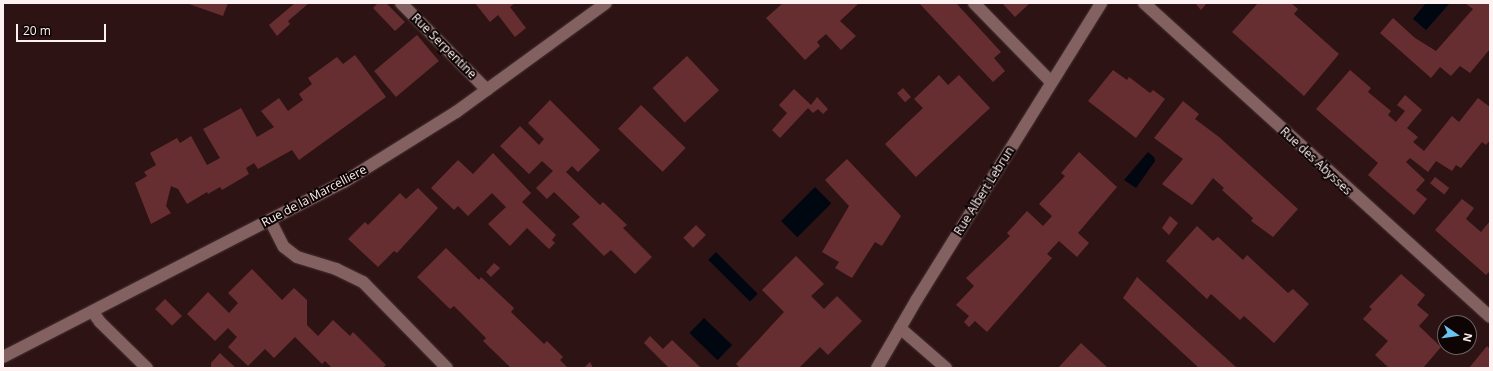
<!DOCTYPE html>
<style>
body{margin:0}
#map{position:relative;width:1493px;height:371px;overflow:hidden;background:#2e1314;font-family:"Open Sans",sans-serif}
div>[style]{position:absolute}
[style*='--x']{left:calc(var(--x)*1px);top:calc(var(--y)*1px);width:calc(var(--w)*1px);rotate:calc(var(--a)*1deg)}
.water>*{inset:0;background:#000710;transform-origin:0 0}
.building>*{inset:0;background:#672e31;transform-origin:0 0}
.roads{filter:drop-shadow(0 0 1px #443132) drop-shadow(0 0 1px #443132)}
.service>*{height:12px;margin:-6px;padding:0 6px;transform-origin:6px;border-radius:6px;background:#836161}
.minor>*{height:12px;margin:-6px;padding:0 6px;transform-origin:6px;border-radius:6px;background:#836161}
span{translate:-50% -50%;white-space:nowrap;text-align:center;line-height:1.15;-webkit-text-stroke:4px #0e0404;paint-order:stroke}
.street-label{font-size:12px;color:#fef1f1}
.frame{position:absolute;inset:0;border:4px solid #fef1f1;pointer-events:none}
.north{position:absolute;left:1437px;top:315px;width:40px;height:40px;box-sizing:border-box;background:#0e0404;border:1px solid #6e6363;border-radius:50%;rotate:103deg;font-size:11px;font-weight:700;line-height:16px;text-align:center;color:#fef1f1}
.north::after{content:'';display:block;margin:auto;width:14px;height:18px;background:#6bc3f2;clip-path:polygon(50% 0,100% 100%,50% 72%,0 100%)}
.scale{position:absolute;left:16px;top:24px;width:90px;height:18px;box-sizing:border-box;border:2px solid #fef1f1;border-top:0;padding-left:5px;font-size:12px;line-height:14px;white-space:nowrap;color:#fef1f1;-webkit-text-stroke:3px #0e0404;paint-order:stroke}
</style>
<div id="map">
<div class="water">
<i style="clip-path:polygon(1426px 3px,1450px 3px,1426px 30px,1413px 19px)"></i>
<i style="clip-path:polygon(1148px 152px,1154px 157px,1155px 161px,1136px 188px,1124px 180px)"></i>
<i style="left:815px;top:187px;width:23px;height:48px;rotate:45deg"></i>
<i style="left:716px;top:252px;width:59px;height:11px;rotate:45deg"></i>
<i style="left:704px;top:318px;width:39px;height:21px;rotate:44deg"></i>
</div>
<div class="building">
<i style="clip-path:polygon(186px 3px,228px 3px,223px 16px)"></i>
<i style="clip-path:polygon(295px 3px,309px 3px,288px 21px,290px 24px,277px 36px,269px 25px)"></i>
<i style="clip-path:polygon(378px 3px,386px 3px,405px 22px,395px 31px,373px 8px)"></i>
<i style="clip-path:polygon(475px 3px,515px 3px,510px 7px,526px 28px,515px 37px,498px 15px,490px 22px)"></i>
<i style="clip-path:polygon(783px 3px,859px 3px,840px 21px,856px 36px,841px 50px,826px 34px,817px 42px,820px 46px,805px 60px,766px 18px)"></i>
<i style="clip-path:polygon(919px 3px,956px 3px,1001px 52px,994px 58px,1005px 71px,993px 82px)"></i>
<i style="clip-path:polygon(1002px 3px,1030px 3px,1015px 17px)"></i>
<i style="clip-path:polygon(1195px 3px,1207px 3px,1201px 10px)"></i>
<i style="clip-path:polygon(1258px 3px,1291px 3px,1298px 9px,1294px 14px,1339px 54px,1304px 96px,1232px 32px)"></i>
<i style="clip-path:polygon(1465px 3px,1490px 3px,1490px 49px,1470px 73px,1460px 66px,1451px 76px,1440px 67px,1431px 78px,1380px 33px,1393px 18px,1415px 38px,1436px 51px,1473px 9px)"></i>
<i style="left:417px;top:35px;width:34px;height:56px;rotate:50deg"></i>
<i style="clip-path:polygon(355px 55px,386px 97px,299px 160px,292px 150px,258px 169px,254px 163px,246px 168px,249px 174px,222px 190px,220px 187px,208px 194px,207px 192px,187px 204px,178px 189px,171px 186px,166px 206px,171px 213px,151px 224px,135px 183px,147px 176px,144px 172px,156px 165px,150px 153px,177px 138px,180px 143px,191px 136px,207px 165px,220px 158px,203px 129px,241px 108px,257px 137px,274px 127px,261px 111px,279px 98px,288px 111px,303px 100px,299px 94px,312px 84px,308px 78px,337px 57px,343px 64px)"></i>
<i style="left:687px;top:56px;width:47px;height:47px;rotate:47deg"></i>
<i style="clip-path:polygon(1113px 70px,1127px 80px,1129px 77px,1150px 93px,1153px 90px,1165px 99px,1136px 138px,1088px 101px)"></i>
<i style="clip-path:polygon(1350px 70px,1371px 88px,1368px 92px,1391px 111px,1388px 115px,1396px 122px,1405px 111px,1397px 105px,1405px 95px,1422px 110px,1407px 128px,1418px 137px,1413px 142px,1424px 151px,1452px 116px,1459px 122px,1478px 98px,1490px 107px,1490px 140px,1486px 145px,1482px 142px,1461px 168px,1456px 165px,1452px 171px,1436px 161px,1428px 172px,1410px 158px,1406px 162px,1425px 180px,1416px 190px,1427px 199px,1414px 215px,1368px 175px,1378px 163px,1316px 109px)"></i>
<i style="clip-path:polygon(939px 75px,948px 85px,959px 75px,990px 108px,916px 177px,885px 144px,923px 108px,914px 99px)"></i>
<i style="left:903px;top:88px;width:12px;height:8px;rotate:48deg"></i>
<i style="clip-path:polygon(794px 89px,811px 105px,817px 97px,828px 109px,823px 114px,818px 109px,813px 113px,808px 108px,780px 138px,772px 130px,787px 113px,779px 105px)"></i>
<i style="clip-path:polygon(550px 100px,600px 150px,578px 172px,572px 166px,566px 172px,600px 205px,603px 202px,627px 225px,623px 228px,652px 257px,635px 274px,611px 250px,604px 256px,572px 224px,580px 217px,554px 192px,547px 199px,536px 188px,553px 171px,542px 161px,529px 174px,500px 146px,520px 126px,539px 145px,544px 139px,528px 123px)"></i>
<i style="clip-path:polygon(1183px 101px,1199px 114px,1195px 119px,1219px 137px,1298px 209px,1273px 237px,1251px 221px,1253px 218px,1222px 190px,1224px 188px,1213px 178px,1192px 205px,1162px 184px,1183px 159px,1154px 138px)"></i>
<i style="left:641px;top:105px;width:62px;height:33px;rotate:44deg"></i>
<i style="clip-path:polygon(1079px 152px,1117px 187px,1078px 233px,1089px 243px,1077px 257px,1059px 241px,1047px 254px,1052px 258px,987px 332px,975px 321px,969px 327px,964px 322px,969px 316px,956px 305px,974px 286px,966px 278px,1010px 236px,1007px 233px,1027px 211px,1043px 226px,1052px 216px,1039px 204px,1065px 176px,1061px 173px)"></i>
<i style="clip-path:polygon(493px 153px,531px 193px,522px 202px,556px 235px,552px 240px,555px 243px,549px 249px,527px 228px,510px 246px,488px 224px,506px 207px,492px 193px,468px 216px,458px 206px,454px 210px,431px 188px,458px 160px,473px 174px)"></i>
<i style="clip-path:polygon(847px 159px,901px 216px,882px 246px,875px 242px,852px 278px,835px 268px,839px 262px,822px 252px,849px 206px,825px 180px)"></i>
<i style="left:1435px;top:177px;width:18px;height:8px;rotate:38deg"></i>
<i style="clip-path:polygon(418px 188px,438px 208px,397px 253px,394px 251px,378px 267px,348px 239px,365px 222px,368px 225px,400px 193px,406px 199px)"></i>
<i style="clip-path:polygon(1462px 199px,1474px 208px,1466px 219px,1481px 232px,1490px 221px,1490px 271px,1486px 275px,1435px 230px)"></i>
<i style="clip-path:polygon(1170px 216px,1178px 223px,1169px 235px,1162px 228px)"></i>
<i style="left:696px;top:225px;width:14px;height:18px;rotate:45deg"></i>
<i style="clip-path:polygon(1197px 226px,1213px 241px,1218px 237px,1243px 260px,1247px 255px,1288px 293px,1293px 289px,1309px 304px,1274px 343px,1244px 316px,1240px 320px,1211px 294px,1207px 299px,1166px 261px)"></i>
<i style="clip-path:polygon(446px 248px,479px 280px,481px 277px,514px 308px,511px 312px,544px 344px,547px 341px,563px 357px,560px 360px,568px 368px,511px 368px,483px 341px,486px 338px,454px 306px,450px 309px,417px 277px)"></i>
<i style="clip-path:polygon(796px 256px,824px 284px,811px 296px,824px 309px,837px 296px,862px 321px,828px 355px,820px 347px,799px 368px,740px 368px,736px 364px,784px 312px,762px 290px)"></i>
<i style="clip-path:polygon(494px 263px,500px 268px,491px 277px,486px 272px)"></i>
<i style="clip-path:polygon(252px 269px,282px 300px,294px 288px,307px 300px,307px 325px,318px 336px,333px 320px,350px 336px,353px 332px,386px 365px,382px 368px,332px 368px,325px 361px,322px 364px,295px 337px,274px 358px,265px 349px,248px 366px,228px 347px,237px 337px,228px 328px,215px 341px,187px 314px,208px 292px,229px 313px,238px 303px,228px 293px)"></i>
<i style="clip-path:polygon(1401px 274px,1425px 295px,1417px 305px,1429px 315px,1419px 326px,1441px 347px,1423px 368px,1389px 368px,1375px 355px,1388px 341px,1363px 319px,1372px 309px,1369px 307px)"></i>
<i style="clip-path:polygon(1137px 277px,1237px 368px,1199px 368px,1123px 298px)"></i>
<i style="left:165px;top:299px;width:24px;height:14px;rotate:45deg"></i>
<i style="clip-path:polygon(650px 336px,663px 349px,672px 340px,701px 368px,669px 368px,644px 343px)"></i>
<i style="clip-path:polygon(1081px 343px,1108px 368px,1058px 368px)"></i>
<i style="clip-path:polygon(1487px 346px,1490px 349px,1490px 368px,1469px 368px)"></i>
<i style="clip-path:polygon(220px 353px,224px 357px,236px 368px,211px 368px,211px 363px)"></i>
<i style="clip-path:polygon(590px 362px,593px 368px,584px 368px)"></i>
</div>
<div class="roads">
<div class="service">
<i style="--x:974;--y:3;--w:110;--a:45.7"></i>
</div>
<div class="minor">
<i style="--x:401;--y:3;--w:122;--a:45.3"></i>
<i style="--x:1144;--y:3;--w:467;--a:42.2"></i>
<i style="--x:270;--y:220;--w:30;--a:63"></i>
<i style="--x:284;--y:247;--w:16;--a:38"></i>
<i style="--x:297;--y:257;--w:41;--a:17.1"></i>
<i style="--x:336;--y:269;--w:30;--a:26"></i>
<i style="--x:363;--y:282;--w:120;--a:45.7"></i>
<i style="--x:93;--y:312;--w:12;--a:55"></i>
<i style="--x:100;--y:322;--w:66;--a:44.4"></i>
<i style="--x:900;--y:328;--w:61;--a:41"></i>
<i style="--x:3;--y:357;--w:383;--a:-27.2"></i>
<i style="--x:344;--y:182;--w:132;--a:-32"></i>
<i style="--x:456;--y:112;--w:185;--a:-36"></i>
<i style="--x:877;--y:368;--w:80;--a:-59.9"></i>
<i style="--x:917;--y:299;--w:349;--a:-58.1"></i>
</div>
</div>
<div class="street-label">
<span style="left:444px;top:46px;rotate:45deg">Rue Serpentine</span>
<span style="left:1316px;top:161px;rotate:43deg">Rue des Abysses</span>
<span style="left:984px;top:191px;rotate:-58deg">Rue Albert Lebrun</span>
<span style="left:314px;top:196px;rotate:-28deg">Rue de la Marcelliere</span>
</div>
<div class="frame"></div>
<div class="north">N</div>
<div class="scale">20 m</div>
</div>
